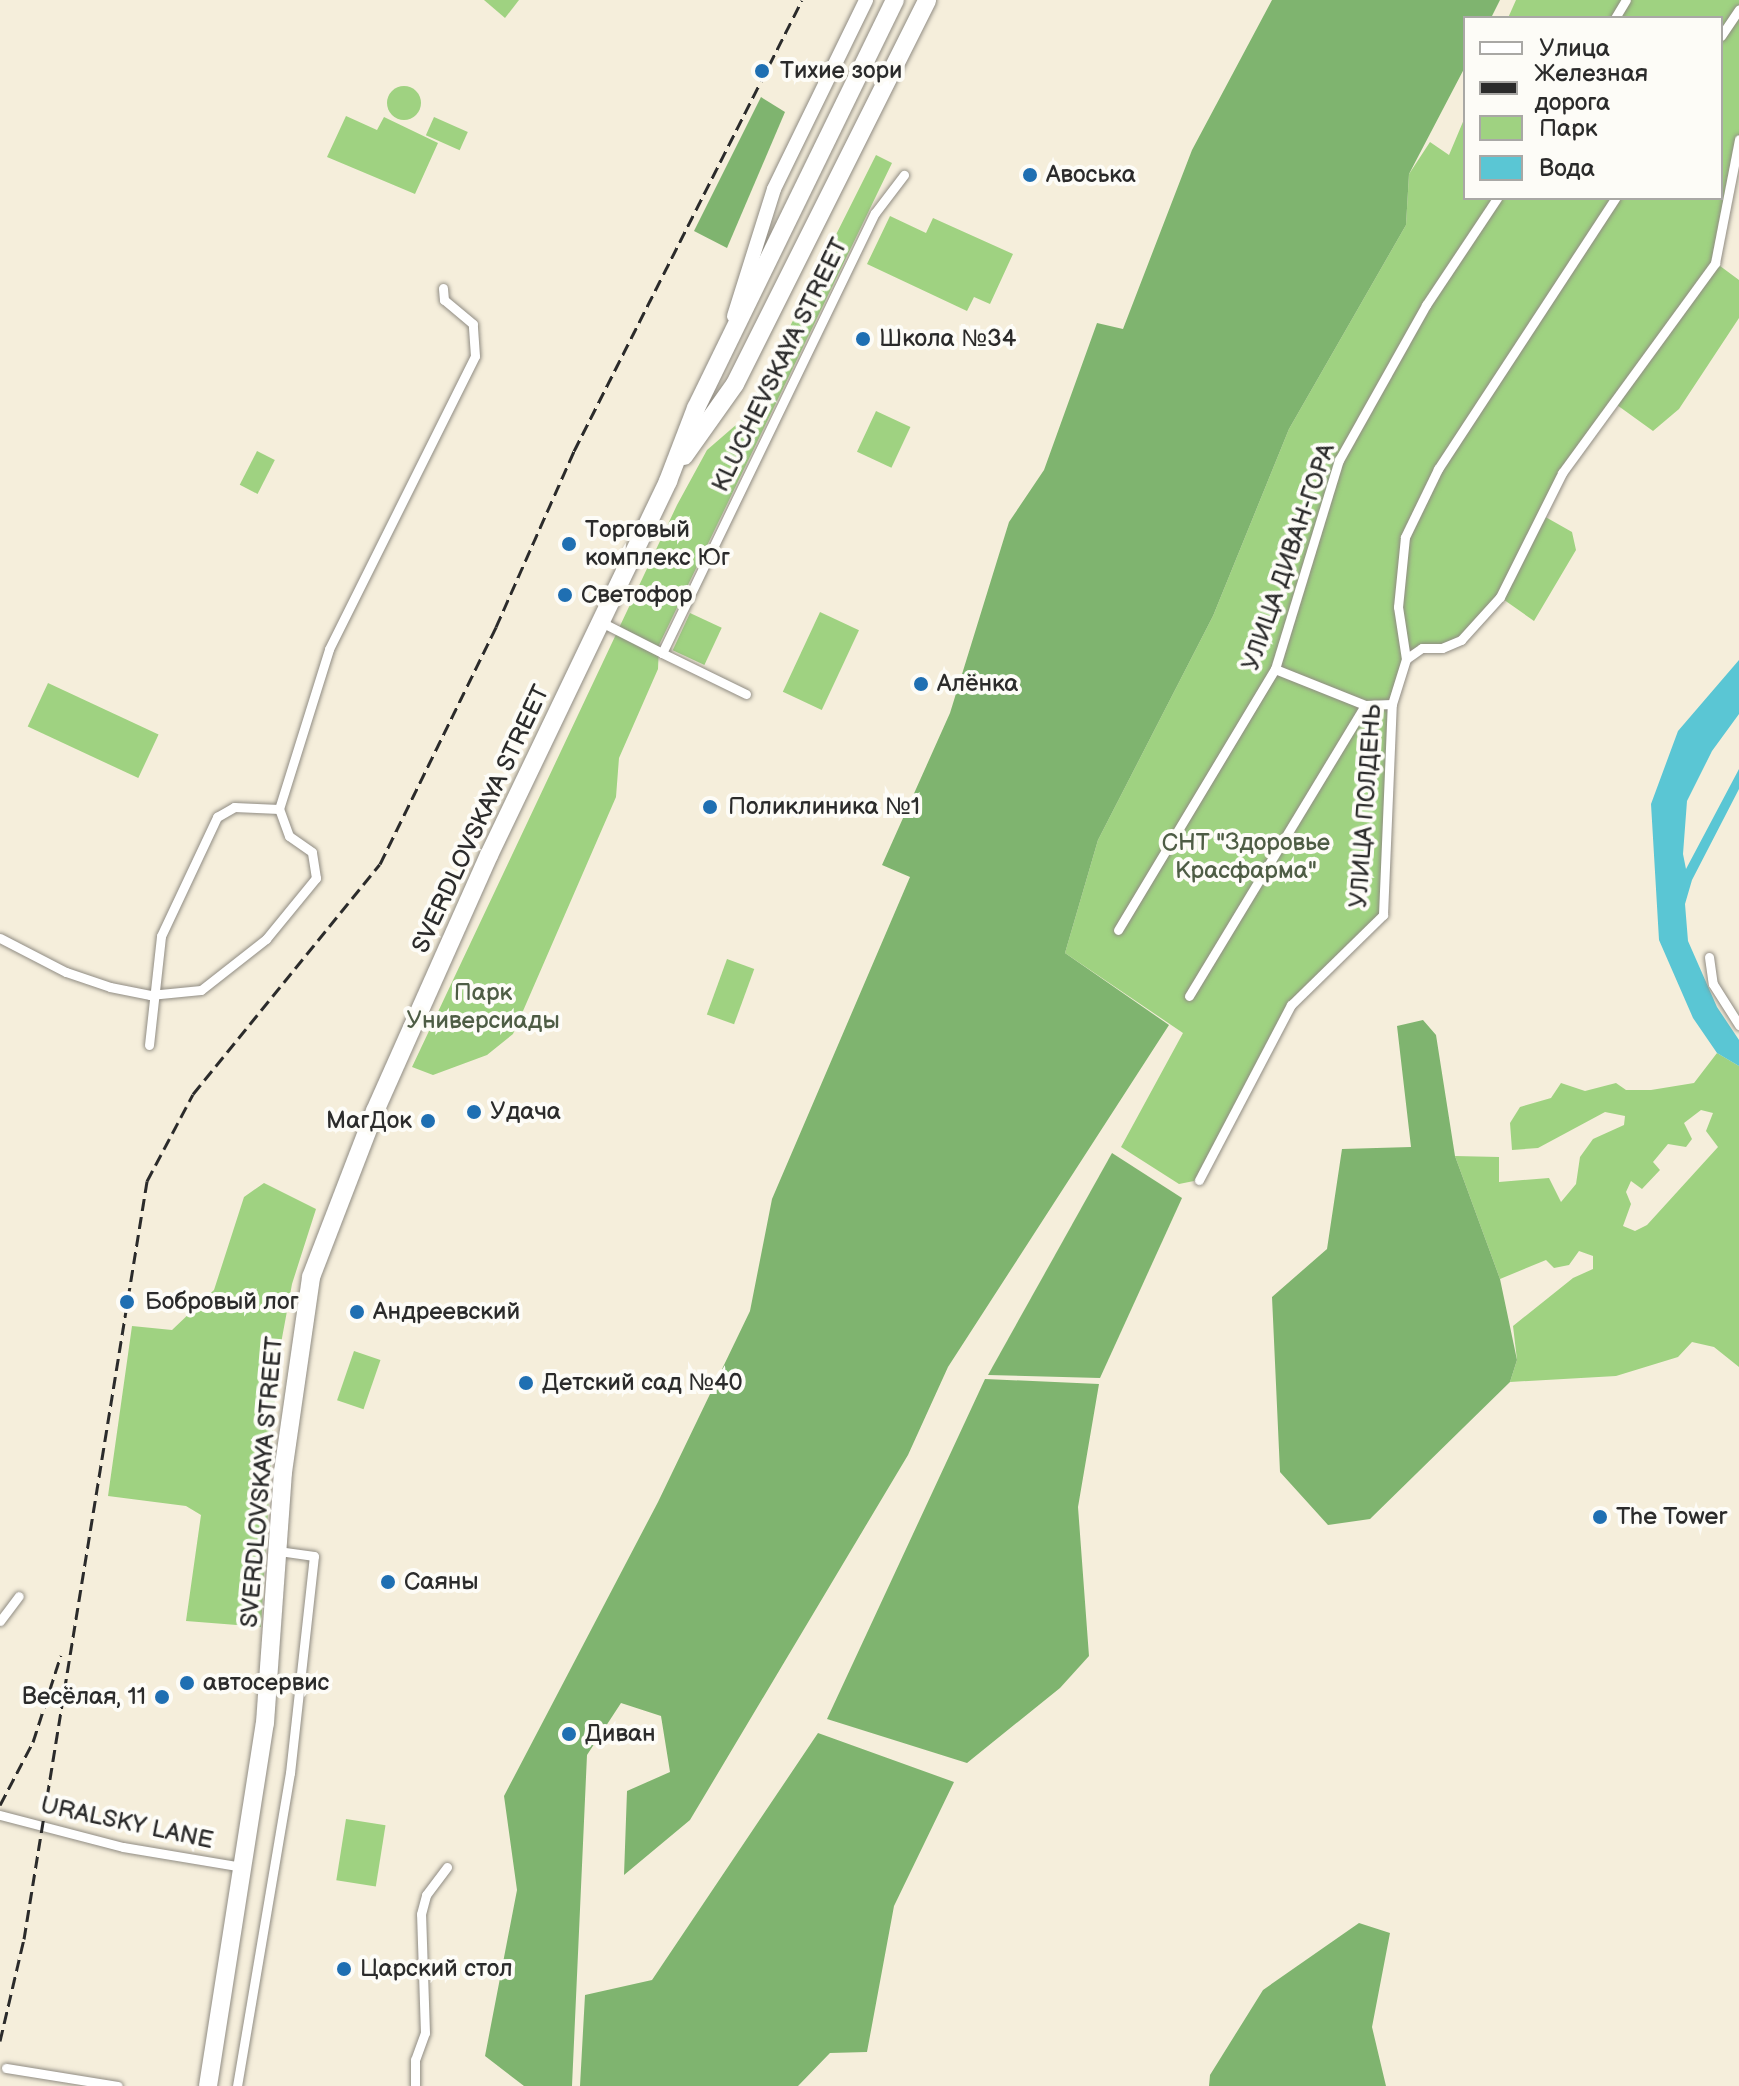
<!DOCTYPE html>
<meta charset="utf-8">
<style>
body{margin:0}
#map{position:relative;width:1739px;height:2086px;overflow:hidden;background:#f5eedb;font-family:"Balsamiq Sans",sans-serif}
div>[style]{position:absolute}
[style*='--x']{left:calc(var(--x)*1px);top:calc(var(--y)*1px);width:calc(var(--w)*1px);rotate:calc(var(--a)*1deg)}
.green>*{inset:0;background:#9fd281;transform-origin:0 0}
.round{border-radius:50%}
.forest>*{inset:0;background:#7fb46f}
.water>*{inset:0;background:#5ac6d4}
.roads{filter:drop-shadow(0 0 2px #908c83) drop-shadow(0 0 2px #908c83)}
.street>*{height:9px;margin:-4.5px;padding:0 4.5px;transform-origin:4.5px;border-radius:4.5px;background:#fff}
.primary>*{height:14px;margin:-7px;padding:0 7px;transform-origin:7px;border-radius:7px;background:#fff}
.highway>*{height:18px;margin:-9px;padding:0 9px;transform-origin:9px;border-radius:9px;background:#fff}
.rail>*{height:3px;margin-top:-1.5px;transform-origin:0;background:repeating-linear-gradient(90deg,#2b2b2b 0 12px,transparent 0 18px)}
.dots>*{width:22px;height:22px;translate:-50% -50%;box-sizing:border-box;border:4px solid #fdfcf7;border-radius:50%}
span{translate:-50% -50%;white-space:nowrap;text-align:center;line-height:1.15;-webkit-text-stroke:8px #fdfcf7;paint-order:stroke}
.poi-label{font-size:24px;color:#2b2b2b}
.left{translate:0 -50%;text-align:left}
.right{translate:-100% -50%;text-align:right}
.street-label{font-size:24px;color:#2b2b2b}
.park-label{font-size:24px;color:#4e5d45}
.legend{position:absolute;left:1463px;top:16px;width:260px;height:184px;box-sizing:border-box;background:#fdfcf7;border:2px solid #a9a8a5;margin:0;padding:10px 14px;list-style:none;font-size:24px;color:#2b2b2b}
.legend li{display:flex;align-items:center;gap:16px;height:40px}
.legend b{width:40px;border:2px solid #a9a8a5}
</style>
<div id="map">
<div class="green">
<i style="clip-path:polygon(484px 0,519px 0,505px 18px)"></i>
<i style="clip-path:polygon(1516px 0,1739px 0,1739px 139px,1716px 263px,1739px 280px,1739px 318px,1679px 409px,1653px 431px,1617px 405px,1562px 473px,1542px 515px,1572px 532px,1576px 550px,1534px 621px,1500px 597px,1461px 640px,1422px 648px,1406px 659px,1392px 704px,1383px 915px,1291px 1005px,1199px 1180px,1179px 1184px,1121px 1147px,1183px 1033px,1065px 953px,1098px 840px,1213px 616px,1289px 429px,1406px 225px,1409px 174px,1430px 142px,1449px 155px,1465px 117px,1465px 198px,1721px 198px,1721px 18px,1508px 18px)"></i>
<i class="round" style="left:387px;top:86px;width:34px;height:34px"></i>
<i style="clip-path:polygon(346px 116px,377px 130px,384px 117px,438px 143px,415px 194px,327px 157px)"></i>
<i style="left:434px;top:117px;width:37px;height:20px;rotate:24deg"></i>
<i style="clip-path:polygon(876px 155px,892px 163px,659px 645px,658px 669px,619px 758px,616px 797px,513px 1034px,487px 1055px,433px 1075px,412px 1067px,677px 505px,707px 450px,744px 418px)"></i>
<i style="clip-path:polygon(890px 216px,926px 233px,933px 218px,1013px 254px,990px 304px,974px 297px,967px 311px,867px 264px)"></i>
<i style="left:876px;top:411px;width:38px;height:45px;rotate:25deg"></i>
<i style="left:257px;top:451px;width:20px;height:38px;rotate:27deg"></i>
<i style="left:820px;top:612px;width:43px;height:88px;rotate:25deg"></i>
<i style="left:690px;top:613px;width:35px;height:41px;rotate:25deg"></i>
<i style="left:48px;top:683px;width:122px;height:48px;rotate:25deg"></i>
<i style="left:727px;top:959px;width:29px;height:59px;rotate:20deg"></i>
<i style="clip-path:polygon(evenodd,1717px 1053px,1739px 1066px,1739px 1367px,1714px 1347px,1692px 1342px,1678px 1357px,1616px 1376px,1510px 1382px,1517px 1360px,1513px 1326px,1573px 1278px,1593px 1269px,1593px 1256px,1579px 1251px,1569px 1265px,1554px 1268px,1546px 1260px,1500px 1279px,1455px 1156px,1499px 1157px,1499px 1182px,1549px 1178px,1561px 1202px,1576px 1184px,1580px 1157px,1593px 1139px,1624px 1125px,1625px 1116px,1605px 1112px,1538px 1148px,1512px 1150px,1510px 1123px,1520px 1107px,1551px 1098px,1561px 1083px,1585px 1091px,1616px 1083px,1626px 1090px,1651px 1090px,1694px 1083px,1717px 1053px,1701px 1110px,1713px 1113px,1706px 1131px,1718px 1147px,1647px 1225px,1635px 1231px,1623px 1226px,1631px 1204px,1626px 1192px,1631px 1181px,1642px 1189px,1660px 1170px,1653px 1162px,1668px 1144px,1686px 1147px,1692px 1139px,1684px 1123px,1701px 1110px)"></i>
<i style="clip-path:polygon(264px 1183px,316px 1209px,292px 1284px,277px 1365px,261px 1627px,186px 1621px,201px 1515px,186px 1506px,108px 1496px,132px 1326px,172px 1330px,214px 1290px,244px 1197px)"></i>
<i style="left:354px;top:1351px;width:28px;height:52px;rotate:19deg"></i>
<i style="left:346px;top:1819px;width:40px;height:62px;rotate:9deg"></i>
</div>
<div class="forest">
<i style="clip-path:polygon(1272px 0,1500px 0,1491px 18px,1465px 18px,1465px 67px,1409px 174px,1406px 225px,1289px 429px,1213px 616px,1098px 840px,1065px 953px,1169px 1025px,948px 1367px,908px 1455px,690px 1820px,624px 1875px,627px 1791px,670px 1772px,661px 1716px,621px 1703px,587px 1755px,572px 2086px,524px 2086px,485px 2056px,517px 1890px,504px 1796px,658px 1502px,750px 1311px,772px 1199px,910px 877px,882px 865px,950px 713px,1009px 522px,1044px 470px,1097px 323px,1123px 329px,1192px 150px)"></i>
<i style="clip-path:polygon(761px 97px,785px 112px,727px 248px,694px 231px)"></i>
<i style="clip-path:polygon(1423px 1020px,1436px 1035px,1455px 1156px,1500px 1279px,1517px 1360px,1510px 1382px,1370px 1519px,1328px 1525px,1280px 1472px,1272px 1297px,1327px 1249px,1342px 1149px,1411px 1147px,1397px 1026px)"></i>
<i style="clip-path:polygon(1112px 1153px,1182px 1198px,1100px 1378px,988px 1375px)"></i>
<i style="clip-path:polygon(985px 1379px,1099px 1384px,1078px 1507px,1089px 1656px,1060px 1688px,967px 1763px,827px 1719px)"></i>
<i style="clip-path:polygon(818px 1733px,954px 1782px,894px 1906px,867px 2052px,830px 2053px,798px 2086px,580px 2086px,585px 1995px,652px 1980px)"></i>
<i style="clip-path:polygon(1359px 1923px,1390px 1933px,1372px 2027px,1386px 2086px,1209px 2086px,1210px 2075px,1263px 1990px)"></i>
</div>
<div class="water">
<i style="clip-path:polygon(1739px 660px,1739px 714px,1712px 751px,1687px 801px,1683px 854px,1686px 869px,1739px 769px,1739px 789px,1692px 880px,1685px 904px,1688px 941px,1717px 1007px,1739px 1040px,1739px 1066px,1717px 1053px,1693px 1018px,1659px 940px,1651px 804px,1678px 731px)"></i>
</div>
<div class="roads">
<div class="street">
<i style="--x:1615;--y:18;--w:21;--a:-59"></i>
<i style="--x:1721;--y:36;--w:32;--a:-56"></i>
<i style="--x:601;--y:622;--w:68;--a:26.9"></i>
<i style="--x:1406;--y:659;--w:19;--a:-35"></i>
<i style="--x:1422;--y:648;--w:20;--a:0"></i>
<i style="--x:1442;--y:648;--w:21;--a:-23"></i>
<i style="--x:1461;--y:640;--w:58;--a:-47.8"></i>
<i style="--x:1500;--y:597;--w:139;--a:-63.4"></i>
<i style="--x:1562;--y:473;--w:260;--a:-53.9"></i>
<i style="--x:1715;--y:263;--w:126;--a:-79"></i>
<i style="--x:1275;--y:669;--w:97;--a:21.8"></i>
<i style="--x:1365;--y:705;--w:27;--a:-2"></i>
<i style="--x:746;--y:694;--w:93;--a:-154"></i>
<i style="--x:662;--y:653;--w:489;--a:-64.2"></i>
<i style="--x:875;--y:213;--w:48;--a:-52.7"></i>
<i style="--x:1118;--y:930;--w:305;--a:-59"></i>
<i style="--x:1275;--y:669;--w:219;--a:-73"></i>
<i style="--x:1339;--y:460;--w:178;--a:-60.7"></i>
<i style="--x:1426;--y:305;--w:128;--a:-56.4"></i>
<i style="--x:0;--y:938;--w:74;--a:27.3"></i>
<i style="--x:66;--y:972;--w:46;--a:18.8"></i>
<i style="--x:110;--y:987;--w:41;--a:11.3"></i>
<i style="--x:150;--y:995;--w:51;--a:-5.6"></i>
<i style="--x:201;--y:990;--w:83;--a:-38.1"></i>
<i style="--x:266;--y:939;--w:79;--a:-50.7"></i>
<i style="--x:316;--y:878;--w:26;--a:-99"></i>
<i style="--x:312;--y:852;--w:28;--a:-145"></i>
<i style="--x:289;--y:836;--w:29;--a:-110"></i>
<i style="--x:1709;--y:957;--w:27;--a:82"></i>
<i style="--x:1713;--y:984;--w:49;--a:57.6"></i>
<i style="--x:1189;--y:996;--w:340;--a:-58.8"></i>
<i style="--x:149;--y:1045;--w:110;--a:-83.7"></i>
<i style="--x:161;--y:936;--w:132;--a:-64.8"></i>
<i style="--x:217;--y:817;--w:20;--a:-30"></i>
<i style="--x:234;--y:807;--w:45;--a:2.5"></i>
<i style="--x:279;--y:809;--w:168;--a:-72.6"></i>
<i style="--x:329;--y:649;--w:327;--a:-63.5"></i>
<i style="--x:475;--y:356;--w:32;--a:-94"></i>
<i style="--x:473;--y:324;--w:38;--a:-140"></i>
<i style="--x:444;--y:300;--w:12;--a:-95"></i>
<i style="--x:1199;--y:1180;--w:198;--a:-62.3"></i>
<i style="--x:1291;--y:1005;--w:129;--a:-44.4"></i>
<i style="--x:1383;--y:915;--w:211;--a:-87.6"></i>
<i style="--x:1392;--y:704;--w:47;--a:-72.7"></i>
<i style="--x:1406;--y:659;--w:53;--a:-98.7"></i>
<i style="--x:1398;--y:607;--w:70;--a:-84.3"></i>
<i style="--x:1405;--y:537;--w:76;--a:-64.1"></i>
<i style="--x:1438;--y:469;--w:324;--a:-56.8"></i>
<i style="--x:0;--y:1621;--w:31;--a:-53"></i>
<i style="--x:0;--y:1815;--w:127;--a:14.6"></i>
<i style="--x:123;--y:1847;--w:122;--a:9.5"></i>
<i style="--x:6;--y:2068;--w:113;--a:9.1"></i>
<i style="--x:237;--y:2086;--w:317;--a:-80.4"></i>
<i style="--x:290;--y:1773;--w:218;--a:-83.7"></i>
<i style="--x:314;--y:1556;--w:35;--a:-172"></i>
<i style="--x:415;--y:2086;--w:26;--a:-90"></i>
<i style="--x:415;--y:2060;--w:29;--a:-70"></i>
<i style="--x:425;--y:2033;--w:119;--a:-91.9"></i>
<i style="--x:421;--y:1914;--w:20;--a:-75"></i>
<i style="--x:426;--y:1895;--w:35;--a:-53"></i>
</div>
<div class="primary">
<i style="--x:734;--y:316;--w:133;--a:-72.5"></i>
<i style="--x:774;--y:189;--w:210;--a:-64"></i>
</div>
<div class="highway">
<i style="--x:684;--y:456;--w:88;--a:-54.7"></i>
<i style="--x:735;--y:384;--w:429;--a:-63.4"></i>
<i style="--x:208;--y:2086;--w:367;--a:-81.1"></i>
<i style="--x:265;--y:1723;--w:252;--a:-85.9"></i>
<i style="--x:283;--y:1472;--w:197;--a:-81.8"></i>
<i style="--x:311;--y:1277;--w:178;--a:-68.9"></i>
<i style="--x:375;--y:1111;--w:280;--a:-66"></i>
<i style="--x:489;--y:855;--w:415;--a:-64.4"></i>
<i style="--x:668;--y:481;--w:78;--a:-69"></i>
<i style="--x:696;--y:408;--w:454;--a:-64"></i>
</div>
</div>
<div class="rail">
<i style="--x:0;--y:1805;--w:71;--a:-62.4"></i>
<i style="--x:33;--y:1742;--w:91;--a:-72.2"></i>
<i style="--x:0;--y:2041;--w:105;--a:-76.8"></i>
<i style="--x:24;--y:1939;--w:768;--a:-80.78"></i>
<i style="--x:147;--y:1181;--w:98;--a:-62.1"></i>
<i style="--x:193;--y:1094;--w:296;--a:-50.9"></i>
<i style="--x:380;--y:864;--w:264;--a:-63.9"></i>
<i style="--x:496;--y:627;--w:193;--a:-66.1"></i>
<i style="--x:574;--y:451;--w:505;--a:-63.18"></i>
</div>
<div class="dots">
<i style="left:762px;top:71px;background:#1f6fb2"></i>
<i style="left:1030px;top:175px;background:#1f6fb2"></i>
<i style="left:863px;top:339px;background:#1f6fb2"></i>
<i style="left:569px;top:544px;background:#1f6fb2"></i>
<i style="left:565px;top:595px;background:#1f6fb2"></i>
<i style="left:921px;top:684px;background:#1f6fb2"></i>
<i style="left:710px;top:807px;background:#1f6fb2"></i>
<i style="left:474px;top:1112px;background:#1f6fb2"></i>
<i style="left:428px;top:1121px;background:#1f6fb2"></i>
<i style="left:127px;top:1302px;background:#1f6fb2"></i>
<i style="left:357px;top:1312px;background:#1f6fb2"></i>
<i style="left:526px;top:1383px;background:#1f6fb2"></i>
<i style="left:1600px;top:1517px;background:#1f6fb2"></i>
<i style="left:388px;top:1582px;background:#1f6fb2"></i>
<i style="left:187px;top:1683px;background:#1f6fb2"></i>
<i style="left:162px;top:1697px;background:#1f6fb2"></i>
<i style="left:569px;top:1734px;background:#1f6fb2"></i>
<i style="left:344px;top:1969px;background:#1f6fb2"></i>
</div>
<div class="poi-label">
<span class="left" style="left:780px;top:71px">Тихие зори</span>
<span class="left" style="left:1046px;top:175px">Авоська</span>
<span class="left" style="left:879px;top:339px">Школа №34</span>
<span class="left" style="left:585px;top:544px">Торговый<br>комплекс Юг</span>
<span class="left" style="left:581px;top:595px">Светофор</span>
<span class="left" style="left:937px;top:684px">Алёнка</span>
<span class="left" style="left:728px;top:807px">Поликлиника №1</span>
<span class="left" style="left:490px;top:1112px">Удача</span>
<span class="right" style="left:412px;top:1121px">МагДок</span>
<span class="left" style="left:145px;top:1302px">Бобровый лог</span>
<span class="left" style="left:373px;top:1312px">Андреевский</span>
<span class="left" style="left:542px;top:1383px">Детский сад №40</span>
<span class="left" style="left:1616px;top:1517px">The Tower</span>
<span class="left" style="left:404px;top:1582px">Саяны</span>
<span class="left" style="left:203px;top:1683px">автосервис</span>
<span class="right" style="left:146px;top:1697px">Весёлая, 11</span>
<span class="left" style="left:585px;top:1734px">Диван</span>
<span class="left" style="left:360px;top:1969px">Царский стол</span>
</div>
<div class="street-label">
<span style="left:780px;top:365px;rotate:-64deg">KLUCHEVSKAYA STREET</span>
<span style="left:1289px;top:557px;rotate:-71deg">УЛИЦА ДИВАН-ГОРА</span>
<span style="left:1366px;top:806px;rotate:-86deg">УЛИЦА ПОЛДЕНЬ</span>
<span style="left:481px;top:819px;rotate:-65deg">SVERDLOVSKAYA STREET</span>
<span style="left:262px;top:1482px;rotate:-85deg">SVERDLOVSKAYA STREET</span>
<span style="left:127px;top:1823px;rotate:12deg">URALSKY LANE</span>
</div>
<div class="park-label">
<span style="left:1246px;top:857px">СНТ "Здоровье<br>Красфарма"</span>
<span style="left:483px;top:1007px">Парк<br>Универсиады</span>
</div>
<ul class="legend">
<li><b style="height:10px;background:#fff"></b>Улица</li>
<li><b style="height:10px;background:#2b2b2b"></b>Железная дорога</li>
<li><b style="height:22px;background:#9fd281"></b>Парк</li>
<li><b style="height:22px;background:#5ac6d4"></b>Вода</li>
</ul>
</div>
